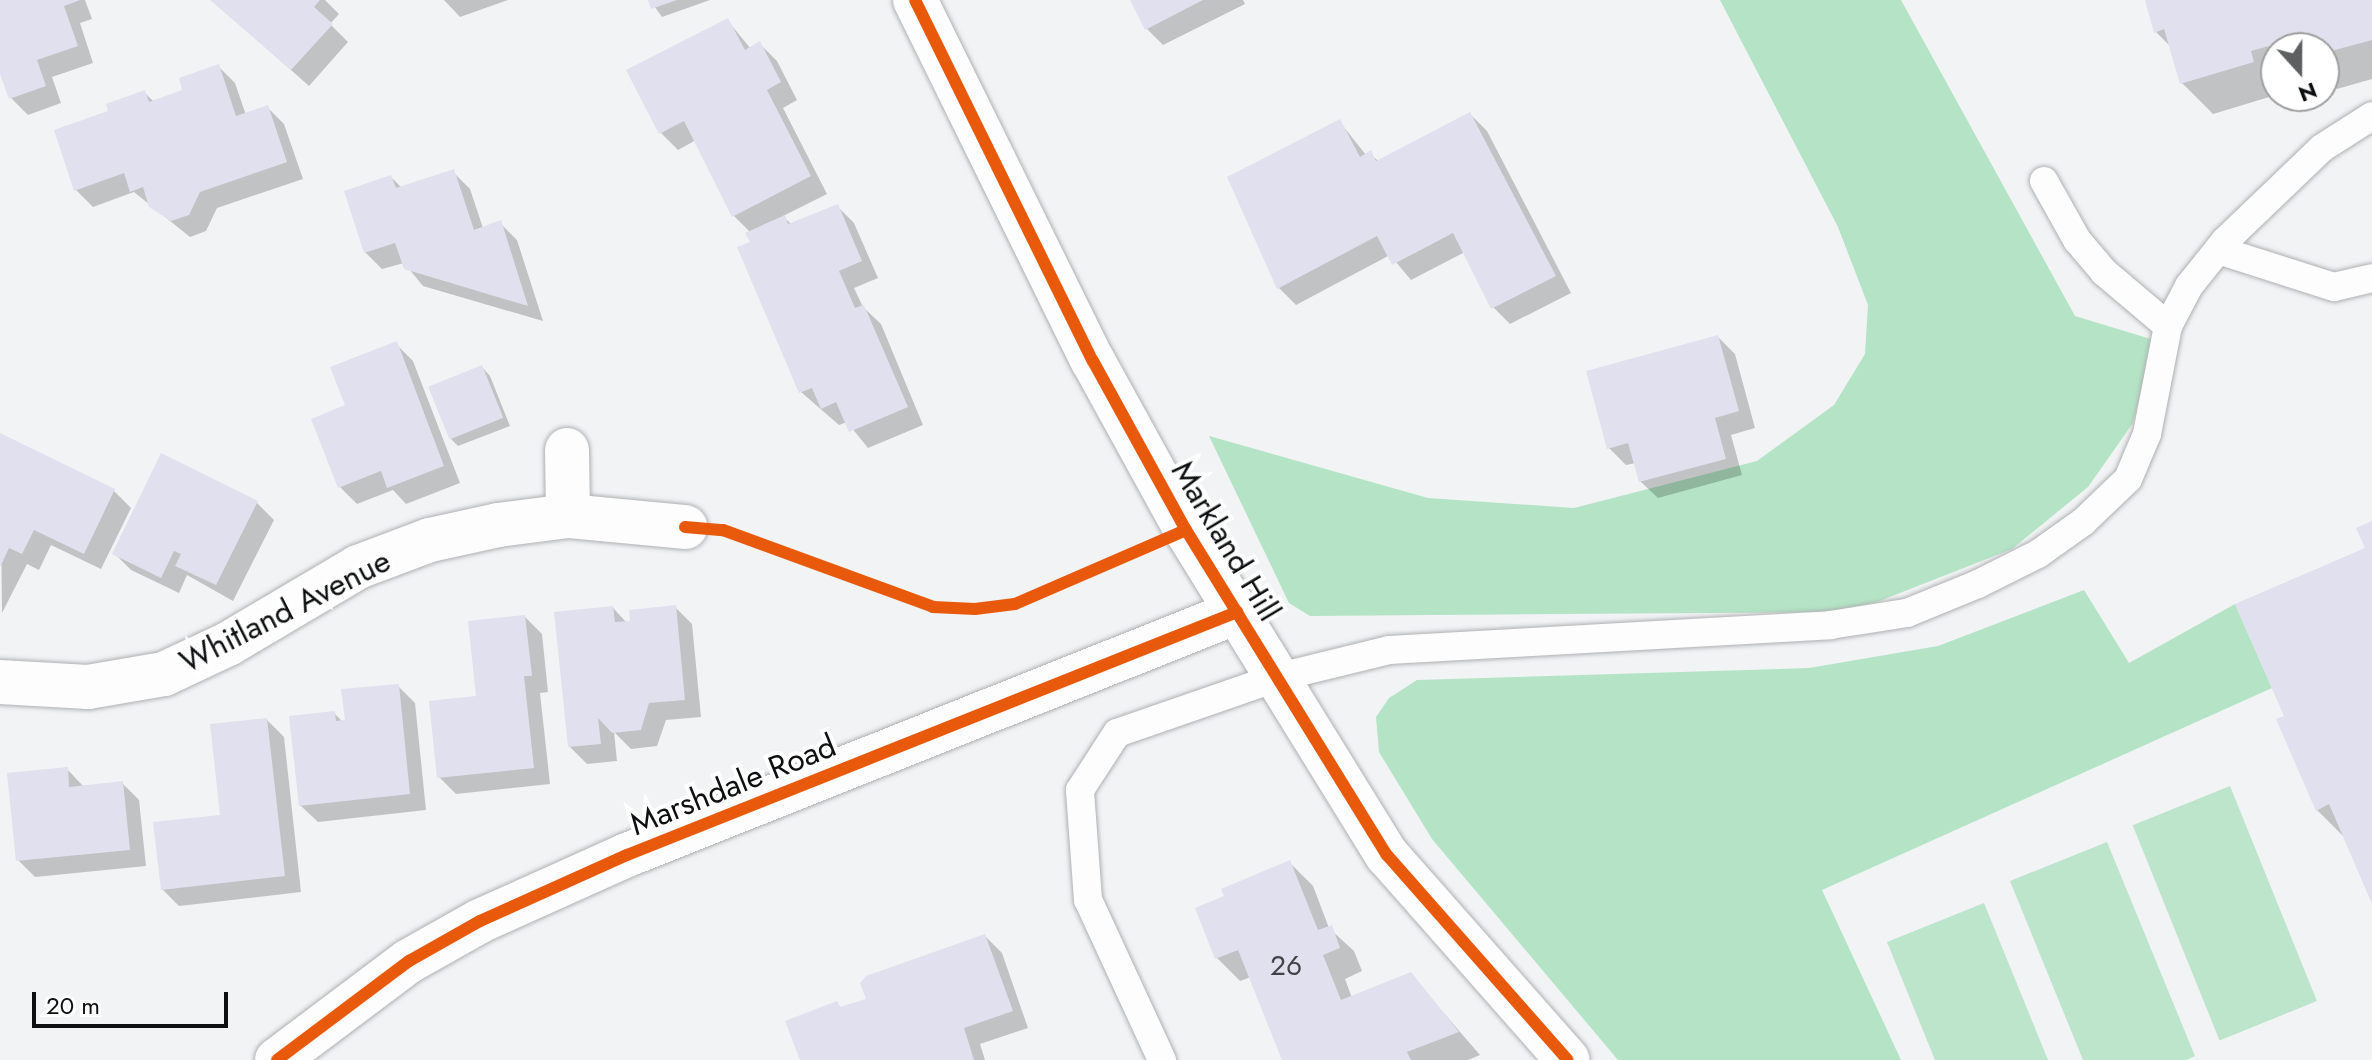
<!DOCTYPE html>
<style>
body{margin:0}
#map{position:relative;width:2372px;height:1060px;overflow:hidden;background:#f1f3f5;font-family:Jost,sans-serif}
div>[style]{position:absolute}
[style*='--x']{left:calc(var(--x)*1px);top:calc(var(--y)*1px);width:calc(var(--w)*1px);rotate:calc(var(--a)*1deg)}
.green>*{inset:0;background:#bde5cb;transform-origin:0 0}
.forest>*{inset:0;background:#b4e4c5}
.shadow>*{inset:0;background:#0003}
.building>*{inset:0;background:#e0e0ee;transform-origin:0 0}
.roads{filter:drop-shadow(0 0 2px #afb0b2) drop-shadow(0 0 2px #afb0b2)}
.lane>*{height:28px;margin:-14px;padding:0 14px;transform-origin:14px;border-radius:14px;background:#fdfdfe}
.street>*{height:44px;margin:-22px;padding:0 22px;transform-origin:22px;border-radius:22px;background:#fdfdfe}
.cycleway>*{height:12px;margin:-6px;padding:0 6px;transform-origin:6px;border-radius:6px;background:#e8590c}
span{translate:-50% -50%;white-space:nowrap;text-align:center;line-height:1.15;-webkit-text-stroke:8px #fff;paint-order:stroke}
.number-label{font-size:28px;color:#424348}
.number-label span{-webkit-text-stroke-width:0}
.street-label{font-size:32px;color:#0e0f10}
.north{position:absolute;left:2260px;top:32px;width:80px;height:80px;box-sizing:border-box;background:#fff;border:2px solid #9f9f9f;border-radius:50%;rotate:159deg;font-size:22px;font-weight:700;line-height:32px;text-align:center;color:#0e0f10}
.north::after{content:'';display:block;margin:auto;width:28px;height:36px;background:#5d5f60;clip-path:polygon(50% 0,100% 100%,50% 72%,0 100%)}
.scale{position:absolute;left:32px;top:992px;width:196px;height:36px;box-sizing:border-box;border:4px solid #0e0f10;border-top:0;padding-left:10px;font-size:24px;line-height:28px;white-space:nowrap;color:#0e0f10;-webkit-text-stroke:6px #fff;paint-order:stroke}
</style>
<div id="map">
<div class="green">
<i style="left:2230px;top:786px;width:232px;height:105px;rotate:68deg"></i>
<i style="clip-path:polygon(2107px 842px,2195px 1056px,2186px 1060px,2083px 1060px,2010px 881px)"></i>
<i style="clip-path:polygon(1984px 903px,2048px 1060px,1935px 1060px,1887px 942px)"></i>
</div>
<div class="forest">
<i style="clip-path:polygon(1720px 0,1901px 0,2075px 316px,2154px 340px,2133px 423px,2088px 487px,2012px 549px,1877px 602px,1830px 612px,1310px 616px,1289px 603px,1209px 436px,1428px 498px,1574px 508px,1757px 461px,1834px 405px,1865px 354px,1868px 305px,1838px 227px)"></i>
<i style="clip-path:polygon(2084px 590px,2129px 663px,2235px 604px,2272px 688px,1822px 890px,1901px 1060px,1618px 1060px,1432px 839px,1379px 752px,1376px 717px,1389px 698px,1417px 680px,1809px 668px,1938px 646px)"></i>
</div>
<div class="shadow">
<i style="clip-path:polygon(0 0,85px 0,92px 19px,80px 23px,93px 63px,52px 77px,61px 103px,28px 115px,11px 98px,0 68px)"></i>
<i style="clip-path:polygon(212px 0,325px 0,339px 14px,330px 24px,348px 42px,309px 86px)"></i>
<i style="clip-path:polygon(444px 0,508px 0,460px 17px)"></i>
<i style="clip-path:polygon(650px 0,710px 0,662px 17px)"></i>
<i style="clip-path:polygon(1132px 0,1243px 0,1245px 4px,1163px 45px,1146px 28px)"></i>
<i style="clip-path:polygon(2147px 0,2372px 0,2372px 79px,2337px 89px,2324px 76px,2324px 48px,2276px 48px,2276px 95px,2213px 114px,2182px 83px,2171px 47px,2156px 32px)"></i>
<i style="clip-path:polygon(728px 21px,751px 49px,760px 44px,777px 61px,797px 100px,783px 108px,827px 194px,783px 216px,792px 225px,837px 206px,854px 223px,878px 278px,854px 288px,863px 307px,881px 324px,923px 425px,868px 448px,847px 422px,839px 425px,801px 392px,751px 233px,734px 216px,696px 140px,678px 150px,661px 133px)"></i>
<i style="clip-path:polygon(218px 66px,235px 83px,246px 115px,267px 107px,284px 124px,303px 179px,217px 208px,206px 231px,190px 237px,134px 192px,93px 207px,76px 190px,110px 113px,144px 92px,154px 102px,185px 91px)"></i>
<i style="clip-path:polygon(1470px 114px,1487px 131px,1571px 293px,1510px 324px,1493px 307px,1465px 252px,1411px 280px,1390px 255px,1296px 305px,1279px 288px,1339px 121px,1366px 155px,1370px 153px,1379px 162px)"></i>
<i style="clip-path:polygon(453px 172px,470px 189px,483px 228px,500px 223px,517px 240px,543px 321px,423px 286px,404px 263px,382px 269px,365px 252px,391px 177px,402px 188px)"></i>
<i style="clip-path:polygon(1718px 337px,1735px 354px,1755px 428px,1731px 435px,1742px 475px,1658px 498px,1640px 481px,1636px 463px,1626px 465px,1609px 448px)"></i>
<i style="clip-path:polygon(396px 344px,413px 361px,460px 483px,406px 504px,393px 490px,357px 504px,340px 487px,348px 407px)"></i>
<i style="clip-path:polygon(482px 367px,490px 376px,510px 426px,458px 446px,450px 438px)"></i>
<i style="clip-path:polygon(0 436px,114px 491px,131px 508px,101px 569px,51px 545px,39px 570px,27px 564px,2px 613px)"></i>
<i style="clip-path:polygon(257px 503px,274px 520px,233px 601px,187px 575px,179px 593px,131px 570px,114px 553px)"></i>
<i style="clip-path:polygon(2372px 524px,2372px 899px,2344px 837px,2317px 810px,2287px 717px,2367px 549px)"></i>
<i style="clip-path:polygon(675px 607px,692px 624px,701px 717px,666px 720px,657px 746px,631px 749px,614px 732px,617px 761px,587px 764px,570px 747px,613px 608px,627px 623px)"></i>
<i style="clip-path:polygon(525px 617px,542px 634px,548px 692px,540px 693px,550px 784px,456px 794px,439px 777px)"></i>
<i style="clip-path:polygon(398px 686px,415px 703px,426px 810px,318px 822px,300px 805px,335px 714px,343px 722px)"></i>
<i style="clip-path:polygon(267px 720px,284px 737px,301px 892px,179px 906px,162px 889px,222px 817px)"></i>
<i style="clip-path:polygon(67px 769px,84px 787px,122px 783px,139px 800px,146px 866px,35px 877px,18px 860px)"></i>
<i style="clip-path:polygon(1290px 863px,1313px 886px,1329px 928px,1354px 951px,1362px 971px,1345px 979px,1352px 998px,1410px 974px,1480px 1055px,1468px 1060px,1284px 1060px,1251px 977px,1240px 981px,1217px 958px)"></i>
<i style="clip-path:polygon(985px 936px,1002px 953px,1028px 1028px,980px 1044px,985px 1060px,802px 1060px,837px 1004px,842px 1009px,868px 1000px)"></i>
</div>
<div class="building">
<i style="clip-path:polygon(0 0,80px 0,64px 6px,78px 46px,37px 60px,46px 86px,9px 99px,0 74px)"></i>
<i style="clip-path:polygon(210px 0,320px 0,314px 7px,333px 24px,291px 70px)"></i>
<i style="clip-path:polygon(648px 0,677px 0,651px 9px)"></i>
<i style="clip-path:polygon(1130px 0,1203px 0,1145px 30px)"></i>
<i style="clip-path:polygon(2145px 0,2372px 0,2372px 40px,2324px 53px,2324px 48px,2301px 48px,2298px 38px,2251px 51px,2254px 62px,2180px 84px,2164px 29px,2154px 33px)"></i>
<i style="clip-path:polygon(728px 18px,745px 50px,760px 41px,781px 82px,767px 90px,811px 176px,732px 217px,684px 121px,659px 134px,626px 70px)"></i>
<i style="clip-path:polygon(219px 64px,236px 116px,268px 105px,287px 162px,200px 192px,189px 215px,171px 221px,149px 207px,143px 187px,130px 192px,124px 173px,74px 191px,54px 130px,108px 111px,106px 104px,145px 90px,149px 102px,182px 90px,179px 78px)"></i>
<i style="clip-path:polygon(1470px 112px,1556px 276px,1491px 309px,1453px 233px,1392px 265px,1377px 236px,1277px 289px,1227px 177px,1340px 119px,1360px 157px,1371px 150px,1376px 161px)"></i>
<i style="clip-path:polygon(454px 169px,474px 230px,501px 220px,528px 306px,404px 269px,395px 243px,364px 253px,344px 191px,391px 175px,396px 188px)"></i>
<i style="clip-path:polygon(838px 204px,862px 261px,839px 271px,855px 308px,864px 305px,908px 407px,849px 432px,836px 402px,821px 409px,812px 388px,799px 393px,737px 247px,750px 242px,745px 233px,785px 215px,788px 224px)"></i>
<i style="clip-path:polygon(1718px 335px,1739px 411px,1715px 418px,1726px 459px,1639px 482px,1628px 443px,1607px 449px,1586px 371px)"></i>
<i style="clip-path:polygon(397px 341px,444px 466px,387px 488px,381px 471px,338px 488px,311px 419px,345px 405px,330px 367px)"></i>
<i style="left:482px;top:365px;width:57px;height:58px;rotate:68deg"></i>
<i style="clip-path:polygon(0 433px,115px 489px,84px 554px,34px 530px,22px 554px,9px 548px,0 567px)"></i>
<i style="clip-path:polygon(161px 453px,258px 501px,216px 585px,175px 566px,181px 554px,174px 551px,161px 578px,112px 554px)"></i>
<i style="clip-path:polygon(2372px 521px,2372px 904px,2329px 804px,2316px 811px,2276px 719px,2284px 716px,2235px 604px,2365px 548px,2356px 528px)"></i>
<i style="clip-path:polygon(676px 605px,685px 700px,649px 703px,641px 730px,612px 733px,598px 718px,601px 744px,568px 747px,554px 612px,613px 606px,615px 622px,630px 621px,629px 610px)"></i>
<i style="clip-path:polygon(525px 615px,532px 676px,524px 676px,534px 768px,437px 778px,429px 701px,476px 696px,468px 621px)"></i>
<i style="clip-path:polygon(399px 684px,410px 794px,299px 806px,289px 716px,335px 711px,336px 721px,345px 720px,341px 689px)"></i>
<i style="clip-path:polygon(267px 718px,285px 876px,161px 890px,153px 822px,220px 815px,210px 724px)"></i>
<i style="clip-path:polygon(68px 767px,69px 787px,123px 781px,130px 850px,16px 861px,7px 773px)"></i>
<i style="clip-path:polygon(1290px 860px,1318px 930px,1332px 925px,1340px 948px,1323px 955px,1341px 1000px,1411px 972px,1459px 1032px,1407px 1052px,1411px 1060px,1282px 1060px,1238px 950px,1215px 959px,1195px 908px,1224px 896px,1221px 889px)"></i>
<i style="clip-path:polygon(985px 934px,1013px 1011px,964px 1028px,974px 1060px,800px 1060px,785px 1021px,837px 1001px,840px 1007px,866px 999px,860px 983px,866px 976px)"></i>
</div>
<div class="roads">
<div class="lane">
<i style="--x:2044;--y:181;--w:68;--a:60.8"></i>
<i style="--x:2077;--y:240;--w:42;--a:49.8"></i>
<i style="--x:2104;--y:272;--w:84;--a:40.2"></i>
<i style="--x:2218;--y:250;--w:122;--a:17.7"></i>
<i style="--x:2334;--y:287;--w:39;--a:-13"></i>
<i style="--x:1162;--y:1060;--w:176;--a:-114.8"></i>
<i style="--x:1088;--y:900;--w:110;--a:-94.2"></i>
<i style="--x:1080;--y:790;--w:68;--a:-57"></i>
<i style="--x:1117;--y:733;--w:171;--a:-19.1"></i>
<i style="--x:1279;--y:677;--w:113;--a:-13.8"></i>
<i style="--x:1389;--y:650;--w:442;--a:-3.2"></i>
<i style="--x:1830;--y:625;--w:78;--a:-8.9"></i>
<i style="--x:1907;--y:613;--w:77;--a:-22.2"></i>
<i style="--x:1978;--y:584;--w:67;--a:-26.6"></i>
<i style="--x:2038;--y:554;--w:55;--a:-35.4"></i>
<i style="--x:2083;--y:522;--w:62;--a:-43.7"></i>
<i style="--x:2128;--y:479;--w:49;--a:-67.1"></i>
<i style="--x:2147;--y:434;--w:110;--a:-79"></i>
<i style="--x:2168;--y:326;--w:45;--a:-62.3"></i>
<i style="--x:2189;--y:286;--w:58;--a:-51.3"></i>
<i style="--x:2225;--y:241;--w:134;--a:-43.8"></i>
<i style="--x:2322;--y:148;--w:59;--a:-32.6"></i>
</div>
<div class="street">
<i style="--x:915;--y:0;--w:402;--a:63.8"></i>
<i style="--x:1093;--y:361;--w:193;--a:61.2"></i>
<i style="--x:1186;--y:530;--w:382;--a:58.3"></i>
<i style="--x:1387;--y:855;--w:273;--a:48.6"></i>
<i style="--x:567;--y:450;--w:66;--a:89.1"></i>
<i style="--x:0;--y:682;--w:88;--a:3.3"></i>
<i style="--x:88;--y:687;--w:77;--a:-9.7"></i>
<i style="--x:164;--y:674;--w:71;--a:-25.1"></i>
<i style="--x:228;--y:644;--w:151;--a:-30.6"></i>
<i style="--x:358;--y:567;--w:77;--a:-20.6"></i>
<i style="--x:430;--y:540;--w:70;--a:-12.4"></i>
<i style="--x:498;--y:525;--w:71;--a:-7.3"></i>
<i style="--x:568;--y:516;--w:118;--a:5.4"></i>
<i style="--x:277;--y:1060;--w:165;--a:-36.9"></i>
<i style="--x:409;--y:961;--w:81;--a:-29.4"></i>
<i style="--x:480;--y:921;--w:161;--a:-24.2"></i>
<i style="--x:627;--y:855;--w:657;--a:-21.72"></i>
</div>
</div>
<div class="cycleway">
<i style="--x:915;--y:0;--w:402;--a:63.8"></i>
<i style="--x:1093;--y:361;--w:193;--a:61.2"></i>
<i style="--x:1186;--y:530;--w:382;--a:58.3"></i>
<i style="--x:1387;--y:855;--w:273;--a:48.6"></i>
<i style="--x:685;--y:527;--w:38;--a:5"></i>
<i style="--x:723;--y:530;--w:224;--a:20.1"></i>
<i style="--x:933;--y:607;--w:42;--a:2.7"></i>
<i style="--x:975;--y:609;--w:40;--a:-7.1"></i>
<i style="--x:1015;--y:604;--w:186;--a:-23.4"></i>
<i style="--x:277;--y:1060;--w:165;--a:-36.9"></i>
<i style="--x:409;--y:961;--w:81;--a:-29.4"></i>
<i style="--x:480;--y:921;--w:161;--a:-24.2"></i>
<i style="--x:627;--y:855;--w:657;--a:-21.72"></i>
</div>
<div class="number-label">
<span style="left:1286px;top:966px">26</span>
</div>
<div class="street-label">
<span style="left:1226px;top:541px;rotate:59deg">Markland Hill</span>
<span style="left:285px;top:611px;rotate:-27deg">Whitland Avenue</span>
<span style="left:733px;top:785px;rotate:-22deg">Marshdale Road</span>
</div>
<div class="north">N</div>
<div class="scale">20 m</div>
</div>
